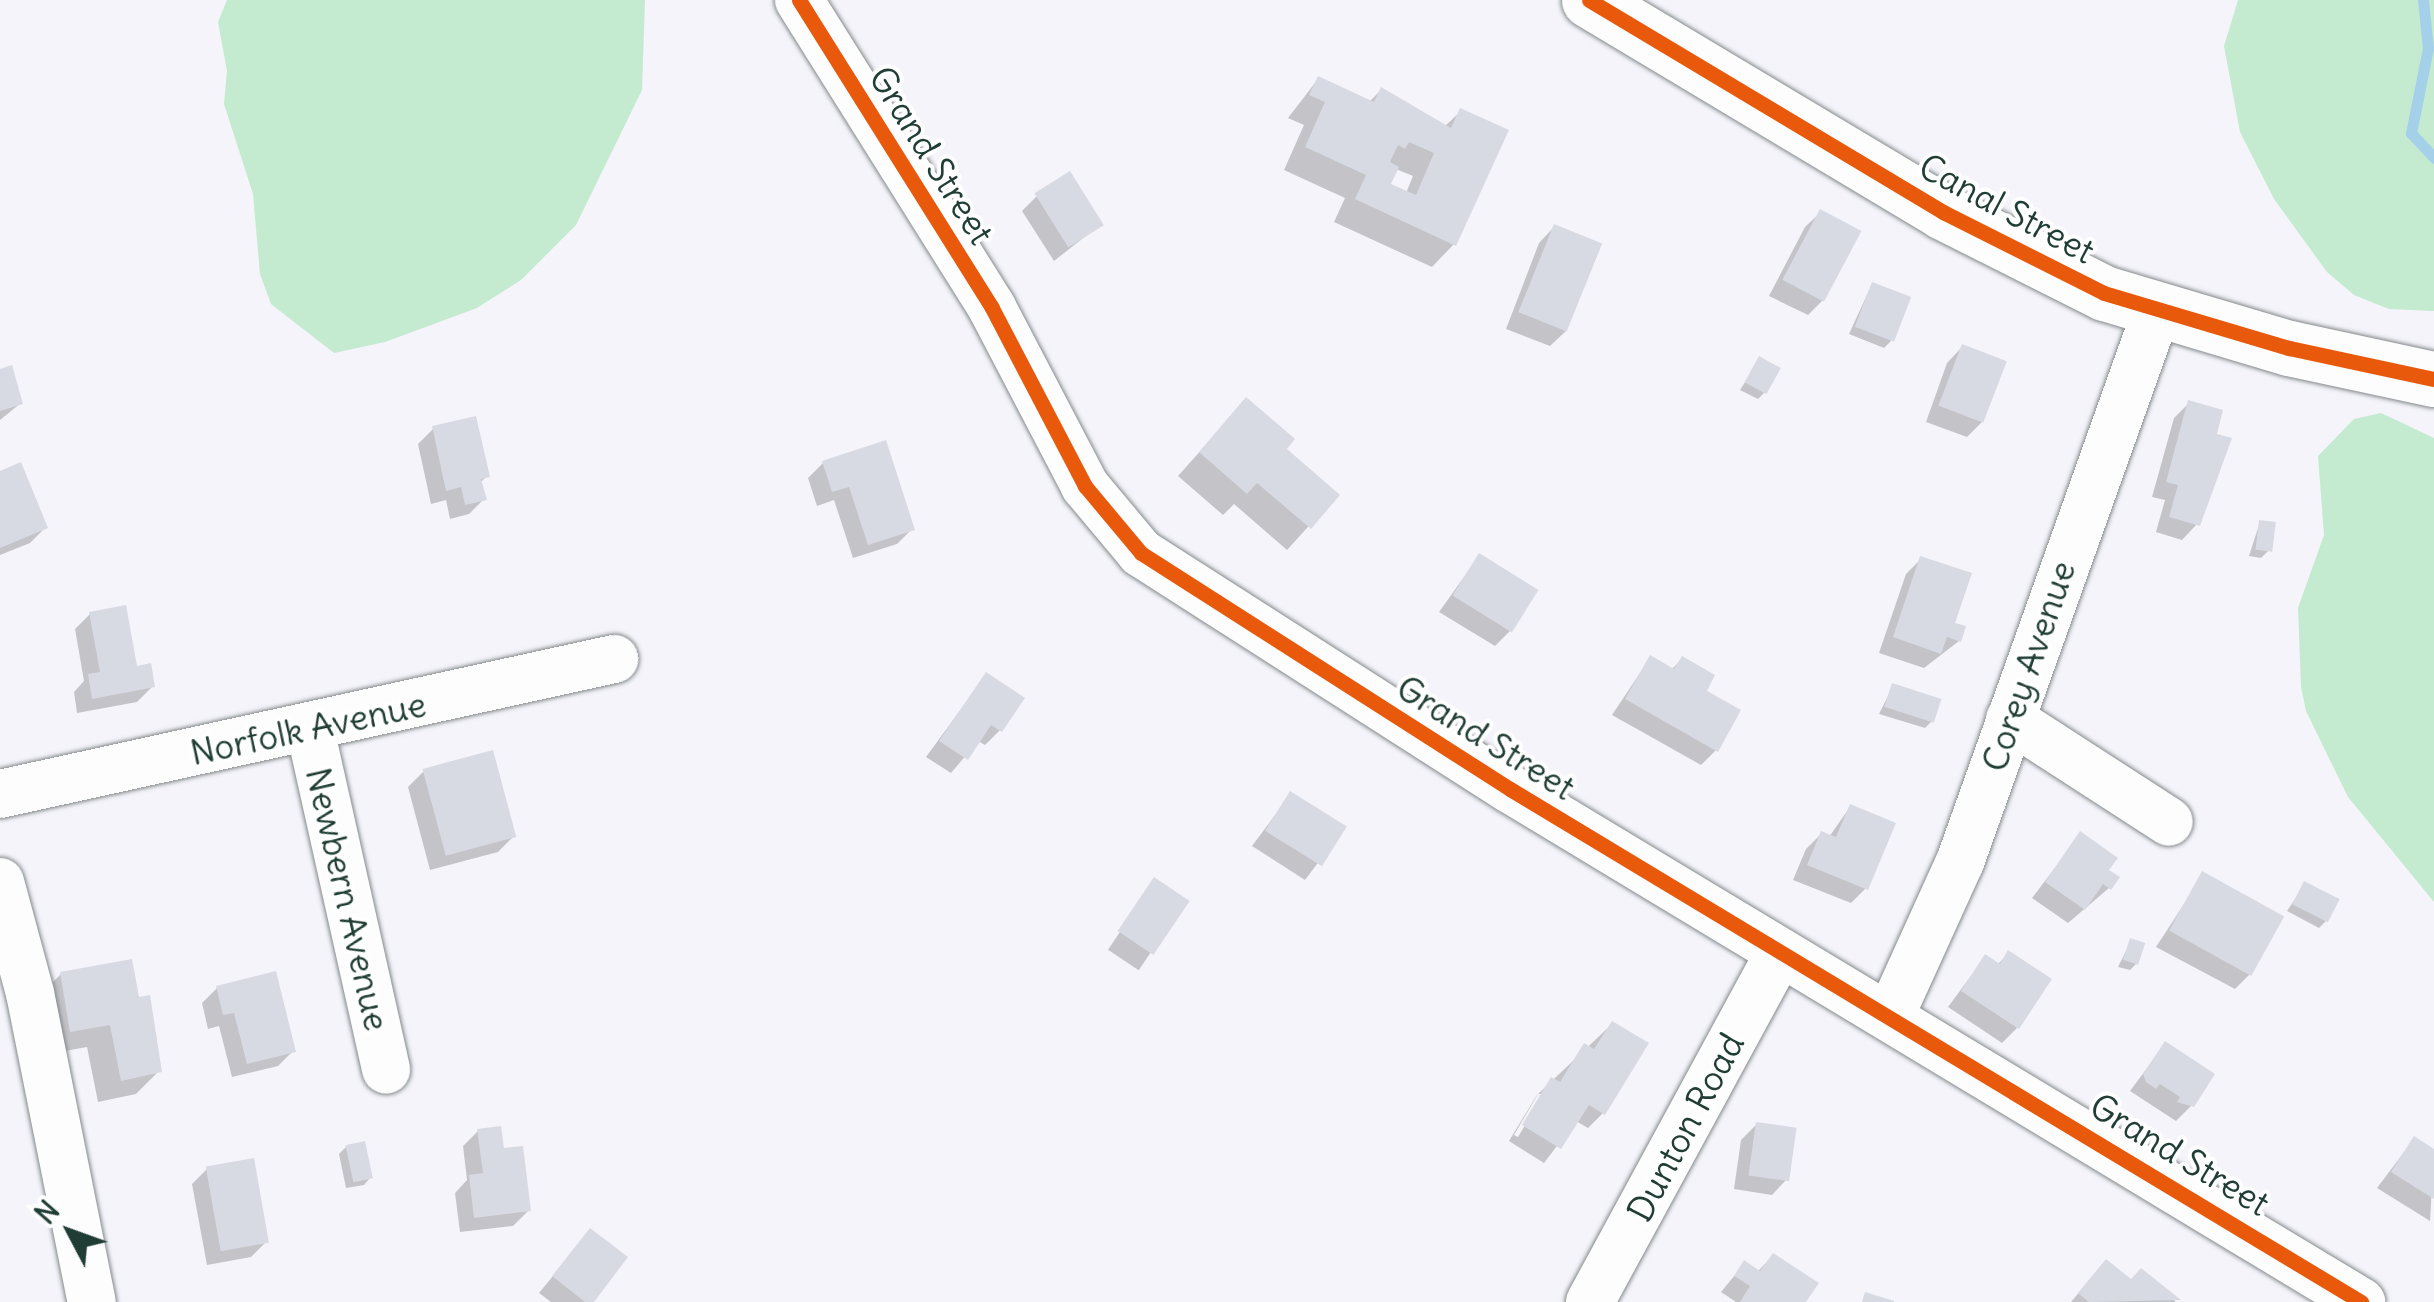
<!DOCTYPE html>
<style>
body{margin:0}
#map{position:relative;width:2434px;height:1302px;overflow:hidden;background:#f4f4fa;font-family:Delius,sans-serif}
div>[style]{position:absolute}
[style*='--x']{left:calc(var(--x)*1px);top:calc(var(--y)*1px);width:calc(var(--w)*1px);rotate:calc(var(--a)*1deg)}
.green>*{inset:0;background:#c4ead0}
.shadow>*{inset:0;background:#0003;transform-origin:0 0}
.stream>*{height:11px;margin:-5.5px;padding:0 5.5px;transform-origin:5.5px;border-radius:5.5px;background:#a4d1e9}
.building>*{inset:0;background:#d8dae3;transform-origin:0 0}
.roads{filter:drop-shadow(0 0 2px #848a8b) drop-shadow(0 0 2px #848a8b)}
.street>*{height:48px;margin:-24px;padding:0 24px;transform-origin:24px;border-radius:24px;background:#fdfdfe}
.secondary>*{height:55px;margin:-27.5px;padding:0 27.5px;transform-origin:27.5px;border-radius:27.5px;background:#fdfdfe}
.cycleway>*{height:15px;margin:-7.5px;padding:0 7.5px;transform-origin:7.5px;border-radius:7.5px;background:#e8590c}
span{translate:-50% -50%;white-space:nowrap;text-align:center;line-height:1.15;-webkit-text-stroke:8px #fff;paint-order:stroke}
.street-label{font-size:35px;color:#1f3d34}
.north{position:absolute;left:20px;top:1182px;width:100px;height:100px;-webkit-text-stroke:8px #fff;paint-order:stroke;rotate:311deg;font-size:28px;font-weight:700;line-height:40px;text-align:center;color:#1f3d34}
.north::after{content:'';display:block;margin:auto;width:35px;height:45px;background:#1f3d34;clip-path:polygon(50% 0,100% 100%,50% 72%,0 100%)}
</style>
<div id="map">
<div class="green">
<i style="clip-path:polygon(227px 0,645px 0,642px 90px,576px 225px,521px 280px,477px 308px,385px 342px,334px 353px,271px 304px,260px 274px,253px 194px,224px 104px,227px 71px,218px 22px)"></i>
<i style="clip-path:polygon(2238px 0,2434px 0,2434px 311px,2389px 309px,2354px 295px,2327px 272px,2274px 199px,2240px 132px,2224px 46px)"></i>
<i style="clip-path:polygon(2381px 413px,2434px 438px,2434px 902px,2348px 797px,2306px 711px,2301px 687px,2298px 608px,2324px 535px,2318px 456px,2354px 419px)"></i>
</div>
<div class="shadow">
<i style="clip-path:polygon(evenodd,1318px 79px,1369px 102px,1381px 90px,1444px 127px,1461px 111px,1454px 244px,1432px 267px,1334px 222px,1345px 198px,1284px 170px,1304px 125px,1288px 118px,1318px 79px,1396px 169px,1413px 176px,1406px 193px,1388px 185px,1396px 169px)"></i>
<i style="clip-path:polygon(1037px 196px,1101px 224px,1054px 261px,1022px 211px)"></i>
<i style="clip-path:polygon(1821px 212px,1823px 300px,1808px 315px,1769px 296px,1805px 227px)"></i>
<i style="clip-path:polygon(1554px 227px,1566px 331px,1550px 346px,1506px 329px,1539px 243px)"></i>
<i style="clip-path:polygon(1872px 284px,1891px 341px,1884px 348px,1849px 334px)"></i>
<i style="clip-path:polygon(1962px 347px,1983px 421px,1967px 437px,1926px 422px,1947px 363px)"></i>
<i style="clip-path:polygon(1760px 359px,1765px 392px,1758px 399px,1740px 390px)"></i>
<i style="clip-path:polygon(0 371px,21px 403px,0 420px)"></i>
<i style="clip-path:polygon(1246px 400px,1283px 449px,1337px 495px,1287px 550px,1234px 504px,1223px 515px,1178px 476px)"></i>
<i style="clip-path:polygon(2189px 403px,2197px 524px,2182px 540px,2156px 532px,2165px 500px,2152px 497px,2174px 418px)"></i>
<i style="clip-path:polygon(433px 429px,487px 476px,480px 483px,484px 499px,469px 514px,450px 519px,446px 500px,431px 504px,418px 444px)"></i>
<i style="clip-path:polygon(823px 463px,912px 529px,897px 544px,853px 558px,834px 500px,817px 506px,808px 478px)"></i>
<i style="clip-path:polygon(0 473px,45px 528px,30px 543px,0 555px)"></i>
<i style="clip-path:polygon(2260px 522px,2268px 551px,2261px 558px,2249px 556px)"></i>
<i style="clip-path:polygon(1479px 556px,1510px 631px,1495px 646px,1439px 612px)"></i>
<i style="clip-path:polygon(1921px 559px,1959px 641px,1924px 668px,1879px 653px,1906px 574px)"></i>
<i style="clip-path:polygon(90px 614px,153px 686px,137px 702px,77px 713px,74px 692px,84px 681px,75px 629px)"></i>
<i style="clip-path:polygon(1650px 658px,1671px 670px,1682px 659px,1703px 692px,1716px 750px,1701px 765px,1612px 715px)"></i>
<i style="clip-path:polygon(986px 675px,1000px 730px,985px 745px,978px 741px,951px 773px,926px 757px)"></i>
<i style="clip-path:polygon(1893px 686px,1932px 721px,1925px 728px,1879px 714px)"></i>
<i style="clip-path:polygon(423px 772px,514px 836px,498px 852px,430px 870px,408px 787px)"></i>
<i style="clip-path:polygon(1290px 795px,1344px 828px,1305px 880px,1252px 846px)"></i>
<i style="clip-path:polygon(1850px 807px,1866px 888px,1851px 903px,1793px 880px,1806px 849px,1821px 834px,1829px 837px)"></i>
<i style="clip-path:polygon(2080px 835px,2109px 888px,2068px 923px,2032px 898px)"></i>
<i style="clip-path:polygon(2203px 875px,2250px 974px,2235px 989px,2156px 947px)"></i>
<i style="left:1155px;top:880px;width:37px;height:84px;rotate:34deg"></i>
<i style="clip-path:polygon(2305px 884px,2326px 921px,2319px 928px,2287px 911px)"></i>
<i style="clip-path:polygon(2131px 941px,2137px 963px,2130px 970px,2118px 967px)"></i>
<i style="clip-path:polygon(2009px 953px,2017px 1028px,2002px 1043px,1948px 1007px,1985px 957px,1997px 965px)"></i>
<i style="clip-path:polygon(61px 974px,137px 1000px,159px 1071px,136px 1094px,98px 1102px,87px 1047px,48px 1054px,38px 997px)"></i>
<i style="clip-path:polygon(217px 988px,293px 1051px,278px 1066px,232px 1077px,219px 1026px,208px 1029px,202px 1003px)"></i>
<i style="clip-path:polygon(evenodd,1612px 1024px,1603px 1113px,1588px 1128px,1576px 1121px,1544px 1163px,1509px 1141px,1537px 1095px,1612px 1024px,1538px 1094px,1544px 1094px,1518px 1137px,1514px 1135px,1538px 1094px)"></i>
<i style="clip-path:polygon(2165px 1044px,2192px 1105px,2176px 1121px,2130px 1091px)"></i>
<i style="clip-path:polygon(1756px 1125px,1787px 1179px,1772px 1195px,1734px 1189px,1741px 1140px)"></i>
<i style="clip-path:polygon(478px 1131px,502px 1151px,528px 1211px,513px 1226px,460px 1232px,455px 1193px,467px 1180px,463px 1146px)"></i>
<i style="clip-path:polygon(2414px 1139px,2434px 1151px,2430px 1221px,2377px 1188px)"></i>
<i style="clip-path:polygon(346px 1147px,371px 1177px,364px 1185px,346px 1188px,339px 1154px)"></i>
<i style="clip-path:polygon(207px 1169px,266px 1242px,251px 1257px,207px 1265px,192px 1184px)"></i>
<i style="clip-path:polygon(590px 1231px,591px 1302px,551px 1302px,539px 1293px)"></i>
<i style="clip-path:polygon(1773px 1256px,1803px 1302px,1736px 1302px,1721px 1292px,1744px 1264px,1757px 1272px)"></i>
<i style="clip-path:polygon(2141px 1271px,2176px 1302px,2071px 1302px,2091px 1278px,2131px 1282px)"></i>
</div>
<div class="stream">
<i style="--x:2423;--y:0;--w:48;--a:84.1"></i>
<i style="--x:2428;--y:48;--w:87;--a:101.3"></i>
<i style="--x:2411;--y:133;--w:34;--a:47"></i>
</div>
<div class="building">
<i style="clip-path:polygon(evenodd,1318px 76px,1374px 102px,1381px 87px,1451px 128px,1460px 108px,1509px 130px,1456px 246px,1355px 199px,1366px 175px,1305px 147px,1325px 102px,1309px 95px,1318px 76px,1409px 142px,1434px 153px,1416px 195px,1391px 184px,1399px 167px,1390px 162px,1398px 145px,1405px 149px,1409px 142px)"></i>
<i style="left:1070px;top:171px;width:64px;height:42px;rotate:58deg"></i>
<i style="left:1820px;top:209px;width:47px;height:80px;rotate:28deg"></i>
<i style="left:1554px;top:224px;width:52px;height:95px;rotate:22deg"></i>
<i style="left:1872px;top:282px;width:42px;height:48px;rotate:21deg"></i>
<i style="left:1962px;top:344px;width:48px;height:66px;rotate:21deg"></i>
<i style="left:1759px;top:356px;width:25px;height:30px;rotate:29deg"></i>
<i style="clip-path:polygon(12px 365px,23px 404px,0 411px,0 369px)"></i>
<i style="clip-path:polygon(1246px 397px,1295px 439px,1287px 449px,1340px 495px,1311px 529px,1257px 483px,1247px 494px,1199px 452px)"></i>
<i style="clip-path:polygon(2188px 400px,2223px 410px,2217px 434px,2232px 438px,2200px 526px,2169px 517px,2178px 485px,2166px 482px)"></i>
<i style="clip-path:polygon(476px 416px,490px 477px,481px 479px,487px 500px,465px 505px,461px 487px,446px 491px,432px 426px)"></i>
<i style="clip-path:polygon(886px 440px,915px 530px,868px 545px,849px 487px,832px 492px,822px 461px)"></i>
<i style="clip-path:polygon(21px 462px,48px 528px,0 548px,0 471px)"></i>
<i style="left:2259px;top:520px;width:17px;height:30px;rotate:7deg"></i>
<i style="left:1479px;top:553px;width:70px;height:50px;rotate:32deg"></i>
<i style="clip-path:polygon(1920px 556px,1972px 573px,1955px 623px,1966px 626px,1961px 642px,1947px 637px,1941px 654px,1893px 637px)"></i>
<i style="clip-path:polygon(126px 605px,137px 666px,151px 663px,155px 687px,92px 699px,88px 674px,100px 672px,89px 612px)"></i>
<i style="clip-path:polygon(1650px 655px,1674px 669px,1682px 656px,1715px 675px,1707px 691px,1741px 710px,1718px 752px,1625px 699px)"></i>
<i style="clip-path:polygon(986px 672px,1025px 698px,1002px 732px,991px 725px,968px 760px,939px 741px)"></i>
<i style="left:1892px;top:683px;width:52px;height:25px;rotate:18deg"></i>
<i style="left:493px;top:750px;width:90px;height:73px;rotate:75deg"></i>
<i style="left:1290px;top:791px;width:67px;height:47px;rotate:32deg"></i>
<i style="clip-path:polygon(1850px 804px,1896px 823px,1868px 890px,1807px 865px,1821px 831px,1836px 837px)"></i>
<i style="clip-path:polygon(2080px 831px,2118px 858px,2109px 870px,2120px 877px,2111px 890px,2103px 884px,2085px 910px,2045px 882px)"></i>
<i style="left:2202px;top:871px;width:94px;height:68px;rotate:29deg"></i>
<i style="left:1154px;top:877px;width:43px;height:65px;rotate:34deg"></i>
<i style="left:2304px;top:881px;width:40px;height:26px;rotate:27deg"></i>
<i style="left:2130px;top:938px;width:16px;height:23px;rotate:18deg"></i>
<i style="clip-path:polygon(2008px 950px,2052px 979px,2019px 1029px,1961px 991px,1985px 954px,2000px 964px)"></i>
<i style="clip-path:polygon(132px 959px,139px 997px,150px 995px,162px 1072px,121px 1081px,110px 1025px,70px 1032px,60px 972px)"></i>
<i style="clip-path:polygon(276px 971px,296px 1052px,247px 1064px,234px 1013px,223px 1015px,216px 986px)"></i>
<i style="clip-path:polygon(1612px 1021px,1649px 1043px,1605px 1115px,1589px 1105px,1561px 1149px,1522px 1125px,1551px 1077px,1560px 1082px,1584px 1043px,1594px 1049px)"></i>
<i style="clip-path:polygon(2165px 1041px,2215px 1074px,2194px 1107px,2177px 1102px,2180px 1097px,2160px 1084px,2156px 1089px,2146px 1082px,2143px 1074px)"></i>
<i style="left:1756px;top:1122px;width:41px;height:54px;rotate:8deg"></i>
<i style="clip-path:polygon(501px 1126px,504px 1148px,523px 1146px,531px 1211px,474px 1218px,469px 1175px,483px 1173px,477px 1129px)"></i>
<i style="clip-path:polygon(2414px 1136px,2434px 1149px,2434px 1199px,2391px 1172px)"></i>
<i style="left:365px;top:1141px;width:38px;height:20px;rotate:78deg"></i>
<i style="left:254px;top:1158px;width:86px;height:49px;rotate:80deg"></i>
<i style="clip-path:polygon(590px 1228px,628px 1257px,594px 1302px,585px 1302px,552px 1276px)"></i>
<i style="clip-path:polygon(1773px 1253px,1819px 1283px,1806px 1302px,1740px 1302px,1750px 1286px,1734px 1276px,1744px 1260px,1760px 1271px)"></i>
<i style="clip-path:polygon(2106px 1259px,2131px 1279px,2141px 1268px,2181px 1300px,2089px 1302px,2078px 1293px)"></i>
<i style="clip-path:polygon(1865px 1292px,1894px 1301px,1894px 1302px,1862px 1302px)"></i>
</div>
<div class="roads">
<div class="street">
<i style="--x:799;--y:0;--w:363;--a:57.9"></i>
<i style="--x:992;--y:308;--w:201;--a:62.4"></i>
<i style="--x:1085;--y:486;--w:87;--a:50.1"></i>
<i style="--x:1141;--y:553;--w:438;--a:32.6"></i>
<i style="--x:1510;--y:789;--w:994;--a:31.08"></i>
<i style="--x:2010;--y:719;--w:189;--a:32.9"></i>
<i style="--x:310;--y:729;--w:349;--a:77.4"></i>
<i style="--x:0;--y:794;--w:629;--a:-12.4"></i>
<i style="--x:0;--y:882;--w:115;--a:74.9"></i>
<i style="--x:30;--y:993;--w:315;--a:78.7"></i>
<i style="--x:1890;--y:1016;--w:169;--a:-65.6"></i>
<i style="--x:1960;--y:862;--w:586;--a:-70.36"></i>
<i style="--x:1590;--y:1302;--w:398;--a:-61.5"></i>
</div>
<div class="secondary">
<i style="--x:1589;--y:0;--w:413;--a:30.9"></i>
<i style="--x:1943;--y:212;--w:180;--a:26.7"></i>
<i style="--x:2104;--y:293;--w:193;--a:16.6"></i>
<i style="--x:2289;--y:348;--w:148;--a:12.1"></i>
</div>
</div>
<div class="cycleway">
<i style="--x:799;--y:0;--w:363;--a:57.9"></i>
<i style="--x:992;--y:308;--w:201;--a:62.4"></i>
<i style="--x:1085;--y:486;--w:87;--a:50.1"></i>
<i style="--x:1141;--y:553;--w:438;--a:32.6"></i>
<i style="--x:1510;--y:789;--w:994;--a:31.08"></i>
<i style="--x:1589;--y:0;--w:413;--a:30.9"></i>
<i style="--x:1943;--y:212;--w:180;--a:26.7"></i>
<i style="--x:2104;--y:293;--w:193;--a:16.6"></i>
<i style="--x:2289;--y:348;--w:148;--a:12.1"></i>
</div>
<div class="street-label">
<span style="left:932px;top:155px;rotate:58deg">Grand Street</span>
<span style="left:2007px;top:208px;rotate:28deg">Canal Street</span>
<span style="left:2028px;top:666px;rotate:-71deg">Corey Avenue</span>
<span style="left:308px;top:728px;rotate:-12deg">Norfolk Avenue</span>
<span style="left:1486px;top:737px;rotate:32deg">Grand Street</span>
<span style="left:348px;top:899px;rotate:77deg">Newbern Avenue</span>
<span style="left:1685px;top:1127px;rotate:-62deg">Dunton Road</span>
<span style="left:2180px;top:1154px;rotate:31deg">Grand Street</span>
</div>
<div class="north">N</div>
</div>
